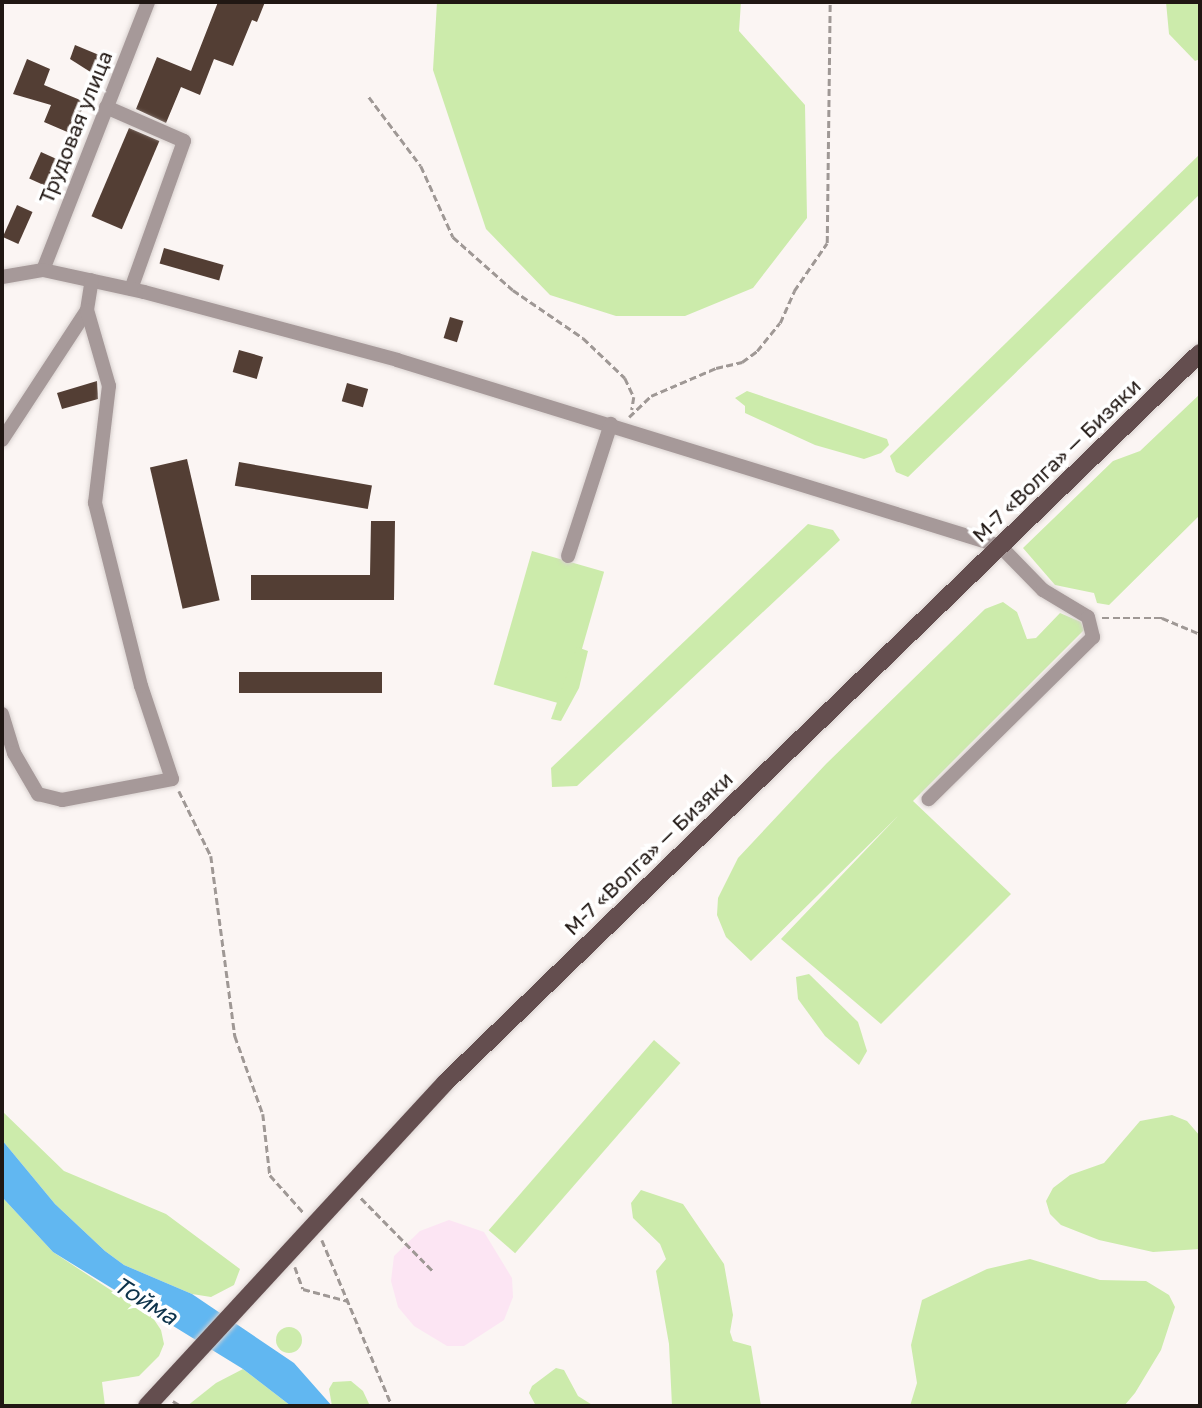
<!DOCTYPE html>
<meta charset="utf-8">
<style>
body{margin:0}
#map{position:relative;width:1202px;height:1408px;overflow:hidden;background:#fbf5f3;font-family:"Golos Text",sans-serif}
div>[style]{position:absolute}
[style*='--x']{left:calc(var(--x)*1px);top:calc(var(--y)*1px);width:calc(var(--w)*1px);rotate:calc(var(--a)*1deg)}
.industrial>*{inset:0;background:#fce5f3}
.green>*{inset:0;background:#ccebab;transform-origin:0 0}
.round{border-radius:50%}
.water>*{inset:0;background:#61b7f1}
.building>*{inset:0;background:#533e34;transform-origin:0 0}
.path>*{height:2.5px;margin-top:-1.25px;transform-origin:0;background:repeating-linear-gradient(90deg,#9f9895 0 7px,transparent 0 10.5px)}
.roads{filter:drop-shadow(0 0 2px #d8d1cf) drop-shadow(0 0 2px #d8d1cf)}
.minor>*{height:14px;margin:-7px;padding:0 7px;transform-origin:7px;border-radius:7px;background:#a69999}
.major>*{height:18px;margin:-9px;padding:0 9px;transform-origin:9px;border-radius:9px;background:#644e4f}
span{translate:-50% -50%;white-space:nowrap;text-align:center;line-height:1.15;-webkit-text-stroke:7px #fff;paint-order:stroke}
.street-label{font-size:21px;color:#201713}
.water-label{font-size:23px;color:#0c324a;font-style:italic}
.frame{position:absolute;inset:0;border:4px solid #201713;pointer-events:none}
</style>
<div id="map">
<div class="industrial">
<i style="clip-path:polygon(449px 1220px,484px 1232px,512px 1278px,513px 1297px,504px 1320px,464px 1346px,447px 1346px,414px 1326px,398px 1307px,391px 1281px,394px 1256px,420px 1231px)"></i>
</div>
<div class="green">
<i style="clip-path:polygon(437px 2px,741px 2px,739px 31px,805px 105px,807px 218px,753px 288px,685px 316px,616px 316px,550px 295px,486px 229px,433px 70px)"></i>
<i style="clip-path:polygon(1166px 2px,1200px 2px,1200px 59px,1195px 61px,1169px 34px)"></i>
<i style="clip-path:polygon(1200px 154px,1200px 194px,908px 477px,896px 472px,890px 456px)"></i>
<i style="clip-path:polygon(747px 391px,887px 439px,889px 445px,881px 453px,864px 459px,815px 445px,745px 413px,745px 406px,735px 398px)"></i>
<i style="clip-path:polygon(1200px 394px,1200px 515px,1109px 605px,1097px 603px,1094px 593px,1055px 585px,1023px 548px,1113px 461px,1140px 451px)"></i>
<i style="clip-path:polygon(808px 524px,833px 530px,840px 540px,577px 786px,552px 787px,551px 768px)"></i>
<i style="left:532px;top:551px;width:75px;height:139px;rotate:16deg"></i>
<i style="clip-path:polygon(1003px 602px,1017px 612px,1027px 639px,1036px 638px,1060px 613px,1081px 622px,1084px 630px,913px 801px,1011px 894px,881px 1024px,781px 939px,898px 816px,751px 961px,726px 937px,717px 915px,718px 898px,738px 858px,826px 764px,985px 609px)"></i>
<i style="clip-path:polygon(577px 647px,588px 651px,579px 688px,561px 721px,551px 719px)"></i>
<i style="clip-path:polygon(809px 974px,858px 1022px,867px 1051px,859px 1065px,825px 1036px,798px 999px,796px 977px)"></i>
<i style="left:654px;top:1040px;width:35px;height:252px;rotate:41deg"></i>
<i style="clip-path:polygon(2px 1111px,64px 1171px,166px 1214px,240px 1269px,234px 1285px,211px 1297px,192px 1294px,124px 1265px,105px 1251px,55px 1204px,2px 1140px)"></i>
<i style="clip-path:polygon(1172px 1115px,1187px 1121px,1200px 1136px,1200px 1249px,1153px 1252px,1099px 1240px,1061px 1225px,1050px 1214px,1046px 1201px,1053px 1188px,1070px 1175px,1104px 1163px,1140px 1121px)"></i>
<i style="clip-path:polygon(641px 1190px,683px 1204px,724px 1264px,733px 1315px,730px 1332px,733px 1341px,751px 1346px,761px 1406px,672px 1406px,669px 1344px,656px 1271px,666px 1259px,660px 1244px,633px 1218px,631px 1203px)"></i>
<i style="clip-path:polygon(2px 1197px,53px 1252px,153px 1318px,161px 1330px,164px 1344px,159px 1356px,139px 1376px,102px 1382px,105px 1406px,2px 1406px)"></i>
<i style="clip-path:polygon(1030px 1259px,1100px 1280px,1146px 1281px,1169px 1295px,1175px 1307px,1161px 1350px,1135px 1393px,1124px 1406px,910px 1406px,917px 1383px,911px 1345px,922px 1300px,987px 1269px)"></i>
<i class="round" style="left:276px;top:1327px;width:26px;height:26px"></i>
<i style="clip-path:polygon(556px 1368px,564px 1370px,578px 1396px,594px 1406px,536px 1406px,529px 1393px,532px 1386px)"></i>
<i style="clip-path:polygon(243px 1369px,291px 1406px,187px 1406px,216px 1383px)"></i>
<i style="clip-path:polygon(351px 1381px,363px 1391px,370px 1406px,332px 1406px,329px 1389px,333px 1382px)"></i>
</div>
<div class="water">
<i style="clip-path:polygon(2px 1140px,55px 1204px,105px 1251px,124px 1265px,192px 1294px,294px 1363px,332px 1406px,291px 1406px,243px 1369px,53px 1252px,2px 1197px)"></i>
</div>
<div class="building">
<i style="clip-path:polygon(218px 2px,265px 2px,257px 22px,252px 20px,233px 66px,214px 59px,200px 95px,181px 87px,166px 123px,136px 109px,157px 57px,191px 71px)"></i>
<i style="clip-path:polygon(75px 45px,99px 55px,92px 73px,70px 59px)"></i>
<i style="clip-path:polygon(27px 59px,50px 69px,44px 85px,85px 102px,72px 134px,44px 122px,51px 105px,13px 94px)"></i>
<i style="left:129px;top:128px;width:33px;height:96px;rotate:23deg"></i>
<i style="left:41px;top:152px;width:17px;height:29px;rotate:24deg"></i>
<i style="left:17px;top:205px;width:17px;height:35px;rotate:24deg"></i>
<i style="left:164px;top:248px;width:62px;height:16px;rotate:16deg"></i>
<i style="left:450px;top:317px;width:14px;height:22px;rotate:17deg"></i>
<i style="left:239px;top:350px;width:25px;height:23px;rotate:16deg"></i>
<i style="clip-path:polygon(97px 381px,98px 399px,62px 409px,57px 393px)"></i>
<i style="left:347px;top:383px;width:22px;height:19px;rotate:16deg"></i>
<i style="left:187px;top:459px;width:145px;height:38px;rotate:77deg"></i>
<i style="left:239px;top:462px;width:135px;height:24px;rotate:10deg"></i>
<i style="clip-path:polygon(371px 521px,395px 521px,394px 600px,251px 600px,251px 575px,370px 575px)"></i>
<i style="left:239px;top:672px;width:143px;height:21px"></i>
</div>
<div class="path">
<i style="--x:369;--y:97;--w:86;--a:53"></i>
<i style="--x:421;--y:166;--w:78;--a:65.7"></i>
<i style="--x:453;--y:237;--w:80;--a:41.5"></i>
<i style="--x:513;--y:290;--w:85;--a:34.4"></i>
<i style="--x:583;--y:338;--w:58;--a:43.6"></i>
<i style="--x:625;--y:378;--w:21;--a:65"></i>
<i style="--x:634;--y:397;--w:13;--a:99"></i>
<i style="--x:629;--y:417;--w:30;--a:-44"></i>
<i style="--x:651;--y:396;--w:71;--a:-23.3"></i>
<i style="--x:716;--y:368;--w:27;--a:-13"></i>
<i style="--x:742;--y:362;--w:19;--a:-36"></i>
<i style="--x:757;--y:351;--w:36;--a:-51"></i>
<i style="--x:780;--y:323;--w:35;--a:-66"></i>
<i style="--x:794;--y:291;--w:58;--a:-55.5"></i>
<i style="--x:827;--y:243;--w:241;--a:-89.3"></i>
<i style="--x:1102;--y:618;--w:60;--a:0"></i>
<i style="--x:1162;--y:618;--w:41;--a:22.8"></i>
<i style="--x:179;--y:791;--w:72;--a:63.8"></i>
<i style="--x:211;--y:856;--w:182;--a:82.4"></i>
<i style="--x:235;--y:1036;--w:83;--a:70.3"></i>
<i style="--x:263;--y:1114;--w:61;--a:83.5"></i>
<i style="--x:270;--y:1175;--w:50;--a:48.3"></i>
<i style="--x:361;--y:1198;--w:104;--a:45.4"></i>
<i style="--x:322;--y:1240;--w:180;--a:67.1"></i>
<i style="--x:295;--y:1267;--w:23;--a:70"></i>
<i style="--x:303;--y:1289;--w:47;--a:14.9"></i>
<i style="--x:173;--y:1401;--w:9;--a:32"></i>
</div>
<div class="roads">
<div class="minor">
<i style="--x:106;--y:107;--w:85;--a:23.6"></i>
<i style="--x:184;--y:141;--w:157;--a:109.7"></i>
<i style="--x:43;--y:270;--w:288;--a:-68.6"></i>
<i style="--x:2;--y:277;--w:42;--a:-9.7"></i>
<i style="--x:43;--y:270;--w:103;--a:12.3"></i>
<i style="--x:144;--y:292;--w:262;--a:15"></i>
<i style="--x:397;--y:360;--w:631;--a:17.14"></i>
<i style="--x:1000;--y:546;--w:62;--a:45.7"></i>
<i style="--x:1043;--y:590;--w:52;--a:31"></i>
<i style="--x:1088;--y:617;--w:21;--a:76"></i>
<i style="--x:1093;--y:637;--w:231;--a:135.4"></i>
<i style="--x:2;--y:440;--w:155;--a:-56.8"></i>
<i style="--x:87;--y:310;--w:30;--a:-81"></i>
<i style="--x:568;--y:556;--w:139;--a:-72"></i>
<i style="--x:2;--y:714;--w:41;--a:72.9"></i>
<i style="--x:14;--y:753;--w:48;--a:59.7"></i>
<i style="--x:38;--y:794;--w:25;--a:14"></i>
<i style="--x:62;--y:800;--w:112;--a:-10.8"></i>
<i style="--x:172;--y:779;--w:98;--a:-108.4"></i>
<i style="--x:141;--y:686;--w:189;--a:-104.1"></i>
<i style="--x:95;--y:503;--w:118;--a:-83.2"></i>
<i style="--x:109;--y:386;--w:79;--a:-106.1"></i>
</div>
<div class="major">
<i style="--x:147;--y:1406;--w:439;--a:-47.3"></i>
<i style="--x:445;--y:1083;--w:1050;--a:-44.04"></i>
</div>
</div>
<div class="street-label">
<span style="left:75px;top:127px;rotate:-68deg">Трудовая улица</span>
<span style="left:1056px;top:460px;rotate:-44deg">М-7 «Волга» — Бизяки</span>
<span style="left:648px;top:853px;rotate:-44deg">М-7 «Волга» — Бизяки</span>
</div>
<div class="water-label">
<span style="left:146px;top:1300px;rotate:32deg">Тойма</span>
</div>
<div class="frame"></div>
</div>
